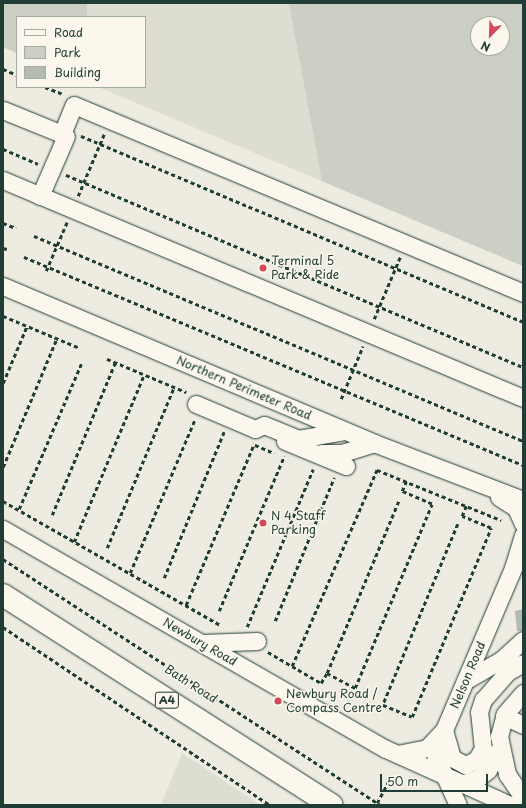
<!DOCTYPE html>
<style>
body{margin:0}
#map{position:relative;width:526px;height:808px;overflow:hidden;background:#eeece1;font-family:"Playpen Sans",sans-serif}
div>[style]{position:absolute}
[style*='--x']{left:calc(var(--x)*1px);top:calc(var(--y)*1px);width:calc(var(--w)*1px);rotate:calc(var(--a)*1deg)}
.built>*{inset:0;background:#ddddd2}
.green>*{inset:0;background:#cbcfc4}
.building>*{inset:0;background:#b4bbb0}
.path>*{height:2.5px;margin-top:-1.25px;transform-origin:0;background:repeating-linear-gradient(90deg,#1f3d34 0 4px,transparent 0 7px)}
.roads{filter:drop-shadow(0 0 1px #1f3d34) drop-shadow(0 0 1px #1f3d34)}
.minor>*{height:17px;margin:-8.5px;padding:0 8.5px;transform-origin:8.5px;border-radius:8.5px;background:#fbf7ec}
.highway>*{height:22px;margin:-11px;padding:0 11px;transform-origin:11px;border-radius:11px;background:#fbf7ec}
.dots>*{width:11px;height:11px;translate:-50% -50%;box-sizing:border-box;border:2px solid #fbf7ec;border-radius:50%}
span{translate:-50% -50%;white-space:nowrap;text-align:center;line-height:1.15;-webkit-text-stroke:3px #fbf7ec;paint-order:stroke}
.shield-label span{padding:1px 3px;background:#fbf7ec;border:1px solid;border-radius:3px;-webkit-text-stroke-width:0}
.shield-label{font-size:11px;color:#1f3d34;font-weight:700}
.poi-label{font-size:12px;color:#1f3d34}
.left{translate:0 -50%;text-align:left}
.street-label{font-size:12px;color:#1f3d34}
.frame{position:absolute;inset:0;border:4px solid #1f3d34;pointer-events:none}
.legend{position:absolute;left:16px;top:16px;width:130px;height:72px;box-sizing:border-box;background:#fbf7ec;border:1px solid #a3ada2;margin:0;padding:5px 7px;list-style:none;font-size:12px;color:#1f3d34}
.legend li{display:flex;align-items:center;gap:8px;height:20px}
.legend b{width:20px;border:1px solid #a3ada2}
.north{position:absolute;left:470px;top:16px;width:40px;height:40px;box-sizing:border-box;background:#fbf7ec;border:1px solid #a3ada2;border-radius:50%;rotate:203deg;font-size:11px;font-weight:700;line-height:16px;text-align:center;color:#1f3d34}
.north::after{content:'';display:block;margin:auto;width:14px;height:18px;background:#d1495b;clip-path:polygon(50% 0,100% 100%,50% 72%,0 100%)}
.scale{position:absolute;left:380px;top:774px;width:108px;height:18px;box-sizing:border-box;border:2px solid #1f3d34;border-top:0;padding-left:5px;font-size:12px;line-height:14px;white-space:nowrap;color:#1f3d34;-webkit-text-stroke:3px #fbf7ec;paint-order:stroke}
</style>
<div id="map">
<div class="built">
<i style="clip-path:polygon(evenodd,3px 3px,523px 3px,523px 266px,98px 87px,145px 87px,145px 17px,17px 17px,17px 53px,3px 47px,3px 3px,478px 24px,502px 24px,502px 48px,478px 48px,478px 24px)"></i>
<i style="clip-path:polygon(182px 753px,260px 805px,161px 805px)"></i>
</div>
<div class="green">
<i style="clip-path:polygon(3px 3px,87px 3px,87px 17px,17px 17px,17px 53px,3px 47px)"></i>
<i style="clip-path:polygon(evenodd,289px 3px,523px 3px,523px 266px,322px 181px,289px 3px,478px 24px,502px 24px,502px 48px,478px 48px,478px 24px)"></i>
</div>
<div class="building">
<i style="clip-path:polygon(523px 609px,523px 631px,517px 631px,515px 611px)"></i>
</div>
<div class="path">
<i style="--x:3;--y:69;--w:15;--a:23"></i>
<i style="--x:45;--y:87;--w:19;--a:21"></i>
<i style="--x:81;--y:136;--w:480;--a:22.8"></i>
<i style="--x:3;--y:149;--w:38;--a:23"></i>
<i style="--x:66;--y:175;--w:496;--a:22.8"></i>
<i style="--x:78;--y:196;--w:67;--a:-67.2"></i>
<i style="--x:3;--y:223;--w:14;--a:21"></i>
<i style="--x:34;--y:236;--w:530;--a:22.74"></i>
<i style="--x:3;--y:248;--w:4;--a:14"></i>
<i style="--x:24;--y:257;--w:541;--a:22.63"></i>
<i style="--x:46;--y:271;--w:53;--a:-66.8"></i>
<i style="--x:3;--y:316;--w:83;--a:22.6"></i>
<i style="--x:374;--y:319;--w:67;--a:-67.2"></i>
<i style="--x:107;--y:359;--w:86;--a:22.7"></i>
<i style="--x:3;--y:383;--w:62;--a:-67.2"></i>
<i style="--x:341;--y:399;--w:57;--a:-67.5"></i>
<i style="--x:255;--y:445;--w:21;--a:23"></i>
<i style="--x:3;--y:467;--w:140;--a:-67.3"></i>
<i style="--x:3;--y:501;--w:250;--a:29.7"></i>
<i style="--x:19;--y:509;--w:158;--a:-66.8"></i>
<i style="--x:52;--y:515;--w:165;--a:-67.5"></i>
<i style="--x:458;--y:524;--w:196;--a:112.5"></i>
<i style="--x:383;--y:705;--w:31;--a:22"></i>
<i style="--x:412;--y:717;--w:205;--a:-67.3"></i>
<i style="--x:491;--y:528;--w:31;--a:-158"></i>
<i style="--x:462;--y:516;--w:11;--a:-68"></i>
<i style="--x:74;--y:542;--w:181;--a:-67.3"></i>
<i style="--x:107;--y:548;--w:174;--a:-67.4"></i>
<i style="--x:3;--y:559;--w:451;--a:33.1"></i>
<i style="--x:130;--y:573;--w:167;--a:-67.1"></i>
<i style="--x:164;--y:578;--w:158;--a:-67.7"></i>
<i style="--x:186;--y:605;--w:175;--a:-67.1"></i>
<i style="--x:219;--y:611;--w:168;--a:-67.2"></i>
<i style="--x:275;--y:621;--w:155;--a:-67.6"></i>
<i style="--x:3;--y:627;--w:321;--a:33.7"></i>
<i style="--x:247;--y:627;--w:171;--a:-67.3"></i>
<i style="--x:268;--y:652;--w:61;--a:30.3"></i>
<i style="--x:321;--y:683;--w:12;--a:-59"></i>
<i style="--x:327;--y:673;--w:32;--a:28"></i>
<i style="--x:355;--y:688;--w:199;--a:-67.3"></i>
<i style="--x:432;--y:504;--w:33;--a:-157"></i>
<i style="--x:402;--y:491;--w:10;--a:-66"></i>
<i style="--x:292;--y:666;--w:214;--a:-66.6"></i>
<i style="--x:377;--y:470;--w:134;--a:22"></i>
<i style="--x:327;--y:673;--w:187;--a:-67.4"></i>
<i style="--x:377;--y:803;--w:30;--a:-62"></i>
</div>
<div class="roads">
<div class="minor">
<i style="--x:3;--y:110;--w:64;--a:22.1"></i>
<i style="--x:62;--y:134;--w:31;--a:-68"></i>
<i style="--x:74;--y:105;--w:487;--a:22.7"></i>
<i style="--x:3;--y:180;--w:564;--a:22.74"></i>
<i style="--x:40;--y:196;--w:65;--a:-66.6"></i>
<i style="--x:3;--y:286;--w:403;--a:22.9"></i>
<i style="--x:374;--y:443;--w:160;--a:20.9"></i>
<i style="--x:196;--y:404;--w:64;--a:23"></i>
<i style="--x:255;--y:429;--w:10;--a:-24"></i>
<i style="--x:264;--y:425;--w:37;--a:22"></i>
<i style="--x:298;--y:439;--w:48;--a:-9.7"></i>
<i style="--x:285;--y:441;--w:66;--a:22.3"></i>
<i style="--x:321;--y:453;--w:21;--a:0"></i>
<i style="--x:342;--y:453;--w:34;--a:-17"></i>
<i style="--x:499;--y:497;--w:20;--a:33"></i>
<i style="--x:516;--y:508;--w:17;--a:66"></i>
<i style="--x:3;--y:529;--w:442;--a:29.9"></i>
<i style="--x:386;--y:749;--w:136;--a:24.3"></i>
<i style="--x:202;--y:643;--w:55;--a:-2.1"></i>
<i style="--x:466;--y:680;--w:40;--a:-29.7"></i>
<i style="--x:501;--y:660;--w:30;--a:-42"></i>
<i style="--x:523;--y:693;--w:28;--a:131"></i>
<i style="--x:505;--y:714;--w:23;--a:105"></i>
<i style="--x:499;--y:736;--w:39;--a:78"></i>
<i style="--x:507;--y:774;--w:29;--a:56"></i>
<i style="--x:504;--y:716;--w:21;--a:25"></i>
<i style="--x:444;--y:730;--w:29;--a:74"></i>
<i style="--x:452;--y:758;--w:15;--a:28"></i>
<i style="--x:465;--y:765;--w:12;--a:-24"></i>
<i style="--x:476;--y:760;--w:13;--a:-58"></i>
<i style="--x:483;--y:749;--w:37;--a:-96"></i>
<i style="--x:479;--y:712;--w:13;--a:-72"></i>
<i style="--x:483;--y:700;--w:37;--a:-49"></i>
<i style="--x:507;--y:672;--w:18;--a:-29"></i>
<i style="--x:442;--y:734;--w:24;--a:105"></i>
<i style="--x:436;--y:757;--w:53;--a:65.4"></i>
<i style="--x:397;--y:754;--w:31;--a:-11"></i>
<i style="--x:427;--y:748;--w:25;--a:-47"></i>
<i style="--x:444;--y:730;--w:176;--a:-66.9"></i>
<i style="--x:513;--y:568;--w:34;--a:-73"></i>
<i style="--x:461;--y:784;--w:18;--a:-19"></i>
<i style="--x:478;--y:778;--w:13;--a:-39"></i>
<i style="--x:488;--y:770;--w:23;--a:-61"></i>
</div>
<div class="highway">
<i style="--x:3;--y:595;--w:390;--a:32.6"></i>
</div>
</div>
<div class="dots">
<i style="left:263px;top:268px;background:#d1495b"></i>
<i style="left:263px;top:523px;background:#d1495b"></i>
<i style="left:278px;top:701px;background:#d1495b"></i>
</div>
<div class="shield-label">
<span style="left:167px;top:700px">A4</span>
</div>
<div class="poi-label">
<span class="left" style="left:271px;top:268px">Terminal 5<br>Park &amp; Ride</span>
<span class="left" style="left:271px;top:523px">N 4 Staff<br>Parking</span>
<span class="left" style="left:286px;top:701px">Newbury Road /<br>Compass Centre</span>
</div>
<div class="street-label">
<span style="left:244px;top:388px;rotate:23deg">Northern Perimeter Road</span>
<span style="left:200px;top:642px;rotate:30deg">Newbury Road</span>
<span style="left:468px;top:675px;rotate:-67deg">Nelson Road</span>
<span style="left:191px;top:684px;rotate:33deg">Bath Road</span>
</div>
<div class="frame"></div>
<ul class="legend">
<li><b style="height:5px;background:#fbf7ec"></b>Road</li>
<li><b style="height:11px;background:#cbcfc4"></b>Park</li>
<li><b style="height:11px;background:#b4bbb0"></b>Building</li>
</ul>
<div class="north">N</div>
<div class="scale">50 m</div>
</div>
